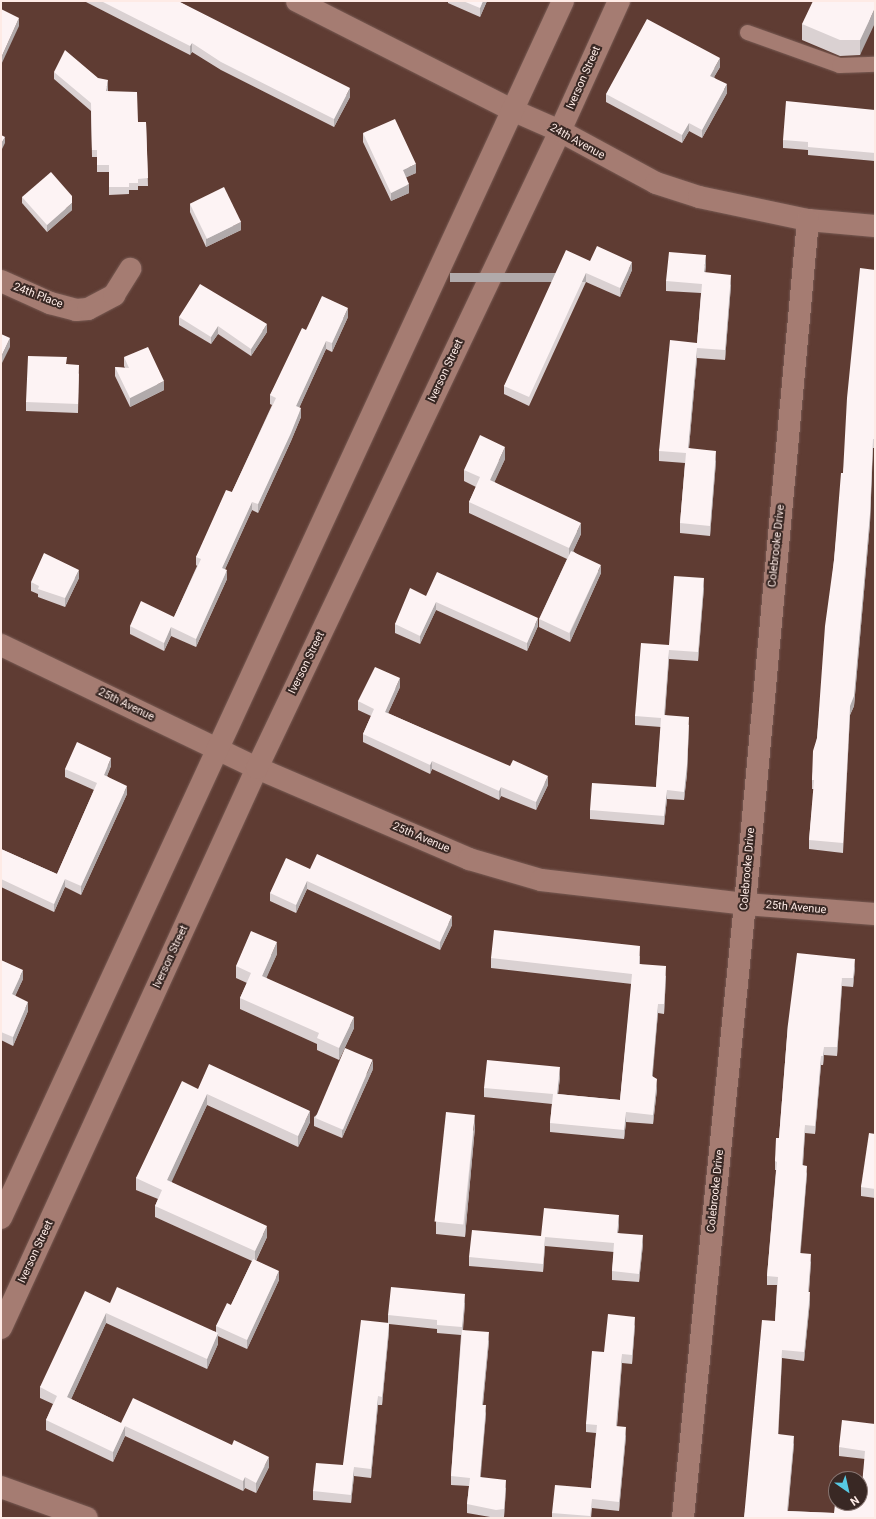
<!DOCTYPE html>
<style>
body{margin:0}
#map{position:relative;width:876px;height:1519px;overflow:hidden;background:#5f3c33;font-family:Roboto,sans-serif}
div>[style]{position:absolute}
[style*='--x']{left:calc(var(--x)*1px);top:calc(var(--y)*1px);width:calc(var(--w)*1px);rotate:calc(var(--a)*1deg)}
.roads{filter:drop-shadow(0 0 1px #775a53) drop-shadow(0 0 1px #775a53)}
.lane>*{height:15px;margin:-7.5px;padding:0 7.5px;transform-origin:7.5px;border-radius:7.5px;background:#a57c72}
.street>*{height:22px;margin:-11px;padding:0 11px;transform-origin:11px;border-radius:11px;background:#a57c72}
.secondary>*{height:22px;margin:-11px;padding:0 11px;transform-origin:11px;border-radius:11px;background:#a57c72}
.wall>*{inset:0;background:#dad1d2}
.shaded-wall>*{inset:0;background:#b1aaab;transform-origin:0 0}
.building>*{inset:0;background:#fdf3f4;transform-origin:0 0}
span{translate:-50% -50%;white-space:nowrap;text-align:center;line-height:1.15;-webkit-text-stroke:4px #392824;paint-order:stroke}
.street-label{font-size:11px;color:#feebe6}
.frame{position:absolute;inset:0;border:2px solid #feebe6;pointer-events:none}
.north{position:absolute;left:828px;top:1471px;width:40px;height:40px;box-sizing:border-box;background:#392824;border:1px solid #887672;border-radius:50%;rotate:146deg;font-size:11px;font-weight:700;line-height:16px;text-align:center;color:#feebe6}
.north::after{content:'';display:block;margin:auto;width:14px;height:18px;background:#57c9e3;clip-path:polygon(50% 0,100% 100%,50% 72%,0 100%)}
</style>
<div id="map">
<div class="roads">
<div class="lane">
<i style="--x:747;--y:32;--w:98;--a:19.7"></i>
<i style="--x:839;--y:65;--w:36;--a:-2"></i>
</div>
<div class="street">
<i style="--x:297;--y:1;--w:241;--a:26.9"></i>
<i style="--x:808;--y:220;--w:67;--a:5.1"></i>
<i style="--x:1;--y:281;--w:54;--a:24.2"></i>
<i style="--x:50;--y:303;--w:27;--a:15"></i>
<i style="--x:76;--y:310;--w:12;--a:-5"></i>
<i style="--x:88;--y:309;--w:30;--a:-28"></i>
<i style="--x:114;--y:295;--w:31;--a:-58"></i>
<i style="--x:1;--y:645;--w:284;--a:25.7"></i>
<i style="--x:257;--y:768;--w:231;--a:23.2"></i>
<i style="--x:469;--y:859;--w:75;--a:16.3"></i>
<i style="--x:541;--y:880;--w:205;--a:6.7"></i>
<i style="--x:745;--y:904;--w:130;--a:4.4"></i>
</div>
<div class="secondary">
<i style="--x:512;--y:110;--w:52;--a:23.6"></i>
<i style="--x:560;--y:131;--w:109;--a:28.4"></i>
<i style="--x:656;--y:183;--w:45;--a:18"></i>
<i style="--x:699;--y:197;--w:111;--a:11.9"></i>
<i style="--x:808;--y:220;--w:687;--a:95.26"></i>
<i style="--x:745;--y:904;--w:617;--a:95.77"></i>
<i style="--x:1;--y:1218;--w:1340;--a:-65.21"></i>
<i style="--x:1;--y:1328;--w:616;--a:-65.43"></i>
<i style="--x:257;--y:768;--w:705;--a:-64.56"></i>
<i style="--x:560;--y:131;--w:143;--a:-65.6"></i>
<i style="--x:1;--y:1487;--w:91;--a:19.8"></i>
</div>
</div>
<div class="wall">
<i style="clip-path:polygon(84px 1px,178px 1px,350px 97px,334px 127px,221px 70px,192px 52px,190px 55px)"></i>
<i style="clip-path:polygon(448px 1px,487px 1px,480px 17px,448px 3px)"></i>
<i style="clip-path:polygon(875px 1px,860px 55px,840px 56px,802px 40px,802px 24px)"></i>
<i style="clip-path:polygon(720px 67px,714px 77px,727px 93px,702px 138px,689px 131px,682px 143px,606px 102px,606px 94px)"></i>
<i style="clip-path:polygon(54px 72px,108px 87px,108px 91px,138px 122px,146px 122px,148px 186px,138px 186px,138px 190px,129px 190px,129px 194px,109px 195px,109px 172px,97px 172px,97px 157px,92px 157px,91px 111px,54px 79px)"></i>
<i style="clip-path:polygon(875px 110px,875px 161px,808px 155px,808px 150px,783px 148px,783px 140px)"></i>
<i style="clip-path:polygon(363px 133px,416px 173px,406px 177px,409px 193px,391px 201px,363px 142px)"></i>
<i style="clip-path:polygon(22px 197px,72px 210px,47px 232px,22px 203px)"></i>
<i style="clip-path:polygon(190px 204px,241px 230px,206px 247px,190px 212px)"></i>
<i style="clip-path:polygon(590px 261px,632px 270px,620px 297px,586px 282px,529px 406px,504px 394px,504px 386px)"></i>
<i style="clip-path:polygon(706px 265px,705px 273px,731px 285px,725px 360px,697px 358px,689px 448px,716px 461px,710px 536px,680px 533px,680px 523px,685px 463px,659px 461px,659px 451px,697px 343px,701px 293px,666px 291px,666px 281px)"></i>
<i style="clip-path:polygon(875px 270px,875px 448px,873px 448px,870px 523px,854px 706px,850px 715px,843px 853px,809px 849px,809px 840px,814px 789px,812px 789px,812px 780px,817px 738px,834px 560px,843px 473px)"></i>
<i style="clip-path:polygon(179px 317px,267px 332px,251px 356px,218px 334px,211px 344px,179px 325px)"></i>
<i style="clip-path:polygon(348px 317px,332px 352px,326px 349px,299px 408px,301px 417px,291px 441px,258px 513px,252px 510px,225px 569px,227px 579px,196px 647px,171px 636px,164px 651px,130px 634px,130px 626px,174px 617px,197px 566px,196px 565px,196px 557px,232px 492px,272px 405px,270px 404px,270px 395px,306px 330px)"></i>
<i style="clip-path:polygon(124px 357px,164px 390px,130px 407px,115px 376px,115px 367px,125px 368px,124px 366px)"></i>
<i style="clip-path:polygon(67px 364px,79px 374px,78px 413px,26px 411px,26px 402px)"></i>
<i style="clip-path:polygon(505px 459px,494px 482px,581px 534px,573px 551px,601px 573px,570px 642px,539px 627px,539px 619px,567px 559px,469px 513px,469px 502px,476px 487px,464px 481px,464px 470px)"></i>
<i style="clip-path:polygon(79px 578px,65px 607px,38px 597px,38px 594px,31px 591px,31px 582px)"></i>
<i style="clip-path:polygon(704px 587px,698px 661px,669px 659px,665px 715px,689px 725px,687px 774px,684px 800px,667px 799px,664px 825px,590px 819px,590px 810px,656px 787px,661px 727px,635px 725px,635px 716px,669px 645px)"></i>
<i style="clip-path:polygon(426px 596px,538px 626px,527px 651px,436px 610px,420px 644px,395px 633px,395px 624px)"></i>
<i style="clip-path:polygon(400px 687px,388px 713px,548px 785px,536px 810px,501px 796px,499px 800px,432px 769px,430px 774px,363px 742px,363px 734px,371px 716px,358px 710px,358px 701px)"></i>
<i style="clip-path:polygon(111px 766px,107px 776px,127px 794px,81px 895px,65px 887px,54px 912px,1px 887px,1px 849px,57px 874px,94px 790px,65px 777px,65px 769px)"></i>
<i style="clip-path:polygon(310px 869px,452px 925px,440px 950px,307px 889px,296px 913px,270px 901px,270px 893px)"></i>
<i style="clip-path:polygon(277px 954px,266px 978px,354px 1028px,339px 1060px,317px 1050px,317px 1044px,240px 1009px,240px 998px,247px 983px,236px 978px,236px 966px)"></i>
<i style="clip-path:polygon(640px 956px,640px 964px,666px 976px,664px 1014px,658px 1013px,652px 1076px,657px 1089px,653px 1124px,626px 1122px,624px 1139px,550px 1132px,550px 1123px,552px 1104px,484px 1097px,484px 1088px,560px 1077px,558px 1094px,620px 1100px,632px 984px,491px 968px,491px 958px)"></i>
<i style="clip-path:polygon(1px 960px,23px 979px,15px 996px,28px 1011px,13px 1046px,1px 1040px)"></i>
<i style="clip-path:polygon(855px 967px,853px 987px,842px 986px,837px 1056px,824px 1055px,823px 1065px,821px 1065px,815px 1134px,805px 1133px,803px 1165px,807px 1174px,800px 1253px,811px 1262px,809px 1292px,810px 1301px,804px 1361px,782px 1358px,778px 1434px,794px 1444px,788px 1511px,834px 1513px,861px 1497px,865px 1459px,839px 1456px,839px 1447px,875px 1424px,875px 1518px,744px 1518px,775px 1321px,777px 1285px,767px 1285px,767px 1276px,776px 1170px,775px 1170px,775px 1161px,779px 1138px,788px 1024px)"></i>
<i style="clip-path:polygon(373px 1069px,342px 1138px,314px 1126px,314px 1117px)"></i>
<i style="clip-path:polygon(198px 1089px,310px 1122px,298px 1147px,207px 1105px,171px 1182px,267px 1237px,256px 1261px,279px 1280px,247px 1349px,218px 1336px,218px 1344px,207px 1369px,106px 1323px,71px 1399px,121px 1423px,269px 1467px,256px 1493px,245px 1488px,243px 1491px,125px 1436px,113px 1462px,46px 1430px,46px 1420px,53px 1404px,40px 1398px,40px 1387px,110px 1303px,216px 1332px,216px 1326px,231px 1305px,252px 1261px,155px 1217px,155px 1206px,158px 1199px,136px 1190px,136px 1178px)"></i>
<i style="clip-path:polygon(475px 1127px,465px 1237px,436px 1234px,436px 1222px)"></i>
<i style="clip-path:polygon(875px 1134px,875px 1198px,861px 1196px,861px 1187px)"></i>
<i style="clip-path:polygon(619px 1224px,618px 1233px,643px 1244px,639px 1282px,612px 1280px,612px 1271px,614px 1252px,545px 1246px,543px 1272px,469px 1266px,469px 1257px,541px 1236px)"></i>
<i style="clip-path:polygon(465px 1303px,463px 1330px,489px 1341px,483px 1405px,486px 1414px,480px 1477px,506px 1488px,504px 1517px,496px 1518px,467px 1513px,467px 1504px,469px 1486px,451px 1485px,451px 1476px,461px 1335px,437px 1333px,437px 1329px,389px 1324px,389px 1331px,382px 1405px,378px 1405px,371px 1478px,354px 1476px,351px 1503px,313px 1500px,313px 1491px,343px 1465px,388px 1323px,388px 1315px)"></i>
<i style="clip-path:polygon(635px 1325px,632px 1364px,622px 1363px,617px 1427px,626px 1436px,619px 1511px,592px 1508px,591px 1518px,552px 1518px,552px 1513px,591px 1488px,596px 1433px,586px 1432px,586px 1424px,604px 1352px)"></i>
</div>
<div class="shaded-wall">
<i style="clip-path:polygon(483px 1px,487px 1px,480px 17px,480px 8px)"></i>
<i style="clip-path:polygon(875px 8px,875px 23px,860px 55px,860px 40px)"></i>
<i style="clip-path:polygon(19px 18px,19px 26px,1px 65px,1px 58px)"></i>
<i style="clip-path:polygon(192px 43px,192px 52px,190px 55px,190px 46px)"></i>
<i style="clip-path:polygon(720px 58px,720px 67px,710px 84px,710px 76px)"></i>
<i style="clip-path:polygon(108px 80px,108px 87px,106px 99px,106px 91px)"></i>
<i style="clip-path:polygon(727px 84px,727px 93px,702px 138px,702px 130px)"></i>
<i style="clip-path:polygon(350px 88px,350px 97px,334px 127px,334px 119px)"></i>
<i style="clip-path:polygon(689px 123px,689px 131px,682px 143px,682px 135px)"></i>
<i style="clip-path:polygon(5px 137px,5px 143px,1px 151px,1px 144px)"></i>
<i style="clip-path:polygon(416px 164px,416px 173px,403px 179px,403px 170px)"></i>
<i style="clip-path:polygon(409px 184px,409px 193px,391px 201px,391px 193px)"></i>
<i style="clip-path:polygon(72px 203px,72px 210px,47px 232px,47px 225px)"></i>
<i style="clip-path:polygon(241px 222px,241px 230px,206px 247px,206px 239px)"></i>
<i style="clip-path:polygon(706px 255px,706px 265px,704px 282px,704px 272px)"></i>
<i style="clip-path:polygon(632px 262px,632px 270px,620px 297px,620px 288px)"></i>
<i style="left:586px;top:273px;width:9px;height:136px;rotate:90deg"></i>
<i style="clip-path:polygon(731px 275px,731px 285px,725px 360px,725px 350px)"></i>
<i style="clip-path:polygon(348px 308px,348px 317px,332px 352px,332px 343px)"></i>
<i style="clip-path:polygon(267px 324px,267px 332px,251px 356px,251px 349px)"></i>
<i style="clip-path:polygon(218px 326px,218px 334px,211px 344px,211px 337px)"></i>
<i style="clip-path:polygon(10px 338px,10px 347px,1px 365px,1px 357px)"></i>
<i style="clip-path:polygon(326px 341px,326px 349px,296px 415px,296px 406px)"></i>
<i style="clip-path:polygon(697px 348px,697px 358px,688px 458px,688px 448px)"></i>
<i style="clip-path:polygon(164px 381px,164px 390px,130px 407px,130px 398px)"></i>
<i style="clip-path:polygon(301px 408px,301px 417px,291px 441px,258px 513px,258px 504px)"></i>
<i style="clip-path:polygon(873px 439px,870px 523px,854px 706px,850px 715px,843px 853px,850px 706px)"></i>
<i style="clip-path:polygon(505px 447px,505px 459px,490px 492px,490px 480px)"></i>
<i style="clip-path:polygon(716px 451px,716px 461px,710px 536px,710px 526px)"></i>
<i style="clip-path:polygon(252px 502px,252px 510px,222px 576px,222px 568px)"></i>
<i style="clip-path:polygon(581px 523px,581px 534px,569px 560px,569px 548px)"></i>
<i style="clip-path:polygon(601px 565px,601px 573px,570px 642px,570px 633px)"></i>
<i style="clip-path:polygon(79px 570px,79px 578px,65px 607px,65px 598px)"></i>
<i style="clip-path:polygon(227px 570px,227px 579px,196px 647px,196px 639px)"></i>
<i style="clip-path:polygon(704px 578px,704px 587px,698px 661px,698px 652px)"></i>
<i style="clip-path:polygon(436px 602px,436px 610px,420px 644px,420px 636px)"></i>
<i style="clip-path:polygon(538px 618px,538px 626px,527px 651px,527px 643px)"></i>
<i style="clip-path:polygon(171px 627px,171px 636px,164px 651px,164px 643px)"></i>
<i style="clip-path:polygon(669px 650px,669px 659px,664px 723px,664px 715px)"></i>
<i style="clip-path:polygon(400px 678px,400px 687px,385px 720px,385px 712px)"></i>
<i style="clip-path:polygon(689px 725px,687px 774px,684px 800px,684px 792px)"></i>
<i style="clip-path:polygon(111px 758px,111px 766px,104px 783px,104px 775px)"></i>
<i style="clip-path:polygon(432px 761px,432px 769px,430px 774px,430px 765px)"></i>
<i style="clip-path:polygon(548px 776px,548px 785px,536px 810px,536px 802px)"></i>
<i style="clip-path:polygon(127px 786px,127px 794px,81px 895px,81px 886px)"></i>
<i style="clip-path:polygon(501px 787px,501px 796px,499px 800px,499px 791px)"></i>
<i style="clip-path:polygon(667px 790px,667px 799px,664px 825px,664px 816px)"></i>
<i style="clip-path:polygon(65px 879px,65px 887px,54px 912px,54px 904px)"></i>
<i style="clip-path:polygon(307px 881px,307px 889px,296px 913px,296px 905px)"></i>
<i style="clip-path:polygon(452px 916px,452px 925px,440px 950px,440px 942px)"></i>
<i style="clip-path:polygon(277px 942px,277px 954px,262px 988px,262px 976px)"></i>
<i style="clip-path:polygon(640px 946px,640px 956px,639px 973px,639px 964px)"></i>
<i style="clip-path:polygon(855px 959px,855px 967px,853px 987px,853px 978px)"></i>
<i style="clip-path:polygon(666px 966px,666px 976px,664px 1014px,664px 1004px)"></i>
<i style="clip-path:polygon(23px 970px,23px 979px,12px 1003px,12px 994px)"></i>
<i style="clip-path:polygon(842px 978px,842px 986px,837px 1056px,837px 1047px)"></i>
<i style="clip-path:polygon(28px 1002px,28px 1011px,13px 1046px,13px 1037px)"></i>
<i style="clip-path:polygon(658px 1004px,658px 1013px,652px 1085px,652px 1076px)"></i>
<i style="clip-path:polygon(354px 1017px,354px 1028px,339px 1060px,339px 1048px)"></i>
<i style="clip-path:polygon(824px 1047px,824px 1055px,823px 1065px,823px 1056px)"></i>
<i style="clip-path:polygon(821px 1056px,821px 1065px,815px 1134px,815px 1126px)"></i>
<i style="clip-path:polygon(373px 1060px,373px 1069px,342px 1138px,342px 1130px)"></i>
<i style="clip-path:polygon(560px 1067px,560px 1077px,557px 1103px,557px 1094px)"></i>
<i style="clip-path:polygon(657px 1079px,657px 1089px,653px 1124px,653px 1115px)"></i>
<i style="clip-path:polygon(207px 1094px,207px 1105px,167px 1192px,167px 1180px)"></i>
<i style="clip-path:polygon(310px 1111px,310px 1122px,298px 1147px,298px 1136px)"></i>
<i style="clip-path:polygon(626px 1112px,626px 1122px,624px 1139px,624px 1130px)"></i>
<i style="clip-path:polygon(475px 1115px,475px 1127px,465px 1237px,465px 1224px)"></i>
<i style="clip-path:polygon(805px 1125px,805px 1133px,802px 1174px,802px 1165px)"></i>
<i style="clip-path:polygon(807px 1166px,807px 1174px,800px 1261px,800px 1253px)"></i>
<i style="clip-path:polygon(619px 1215px,619px 1224px,617px 1241px,617px 1233px)"></i>
<i style="clip-path:polygon(267px 1226px,267px 1237px,255px 1262px,255px 1251px)"></i>
<i style="clip-path:polygon(643px 1235px,643px 1244px,639px 1282px,639px 1274px)"></i>
<i style="clip-path:polygon(545px 1237px,545px 1246px,543px 1272px,543px 1264px)"></i>
<i style="clip-path:polygon(811px 1254px,811px 1262px,808px 1301px,808px 1292px)"></i>
<i style="clip-path:polygon(279px 1271px,279px 1280px,247px 1349px,247px 1340px)"></i>
<i style="clip-path:polygon(810px 1292px,810px 1301px,804px 1361px,804px 1352px)"></i>
<i style="clip-path:polygon(465px 1294px,465px 1303px,462px 1335px,462px 1327px)"></i>
<i style="clip-path:polygon(106px 1313px,106px 1323px,67px 1408px,67px 1397px)"></i>
<i style="clip-path:polygon(635px 1317px,635px 1325px,632px 1364px,632px 1355px)"></i>
<i style="clip-path:polygon(389px 1323px,389px 1331px,382px 1405px,382px 1397px)"></i>
<i style="clip-path:polygon(489px 1332px,489px 1341px,482px 1413px,482px 1405px)"></i>
<i style="clip-path:polygon(218px 1333px,218px 1344px,207px 1369px,207px 1359px)"></i>
<i style="clip-path:polygon(782px 1350px,782px 1358px,778px 1443px,778px 1434px)"></i>
<i style="clip-path:polygon(622px 1354px,622px 1363px,616px 1435px,616px 1426px)"></i>
<i style="clip-path:polygon(378px 1396px,378px 1405px,371px 1478px,371px 1469px)"></i>
<i style="clip-path:polygon(486px 1405px,486px 1414px,480px 1486px,480px 1477px)"></i>
<i style="clip-path:polygon(125px 1426px,125px 1436px,113px 1462px,113px 1452px)"></i>
<i style="clip-path:polygon(626px 1427px,626px 1436px,619px 1511px,619px 1502px)"></i>
<i style="clip-path:polygon(794px 1436px,794px 1444px,787px 1518px,787px 1511px)"></i>
<i style="clip-path:polygon(269px 1457px,269px 1467px,256px 1493px,256px 1483px)"></i>
<i style="clip-path:polygon(354px 1467px,354px 1476px,351px 1503px,351px 1495px)"></i>
<i style="clip-path:polygon(245px 1477px,245px 1488px,243px 1491px,243px 1481px)"></i>
<i style="clip-path:polygon(506px 1480px,506px 1488px,504px 1517px,504px 1509px)"></i>
</div>
<div class="building">
<i style="clip-path:polygon(101px 1px,178px 1px,350px 88px,334px 119px,221px 62px,192px 43px,190px 46px)"></i>
<i style="clip-path:polygon(463px 1px,483px 1px,480px 8px)"></i>
<i style="clip-path:polygon(813px 1px,875px 1px,875px 8px,860px 40px,840px 40px,802px 24px)"></i>
<i style="clip-path:polygon(1px 9px,19px 18px,1px 58px)"></i>
<i style="clip-path:polygon(647px 19px,720px 58px,710px 76px,727px 84px,702px 130px,689px 123px,682px 135px,606px 94px)"></i>
<i style="clip-path:polygon(65px 50px,98px 78px,108px 80px,106px 91px,137px 92px,138px 122px,146px 122px,148px 178px,138px 179px,138px 183px,129px 183px,129px 187px,109px 187px,109px 165px,97px 165px,97px 150px,92px 150px,91px 103px,54px 72px)"></i>
<i style="clip-path:polygon(786px 101px,875px 110px,875px 153px,808px 147px,808px 142px,783px 140px)"></i>
<i style="clip-path:polygon(395px 119px,416px 164px,403px 170px,409px 184px,391px 193px,363px 133px)"></i>
<i style="clip-path:polygon(1px 135px,5px 137px,1px 144px)"></i>
<i style="clip-path:polygon(51px 172px,72px 196px,72px 203px,47px 225px,22px 197px)"></i>
<i style="left:224px;top:187px;width:39px;height:38px;rotate:64deg"></i>
<i style="clip-path:polygon(597px 246px,632px 262px,620px 288px,586px 273px,529px 397px,504px 386px,566px 250px,590px 261px)"></i>
<i style="clip-path:polygon(669px 252px,706px 255px,704px 272px,731px 275px,725px 350px,697px 348px,688px 448px,716px 451px,710px 526px,680px 523px,686px 453px,659px 451px,670px 340px,697px 343px,702px 284px,666px 281px)"></i>
<i style="clip-path:polygon(860px 268px,875px 270px,875px 439px,873px 439px,870px 514px,854px 696px,850px 706px,843px 843px,809px 840px,814px 780px,812px 780px,813px 751px,817px 738px,825px 626px,834px 560px,841px 473px,843px 473px,847px 398px)"></i>
<i style="clip-path:polygon(200px 284px,267px 324px,251px 349px,218px 326px,211px 337px,179px 317px)"></i>
<i style="clip-path:polygon(322px 296px,348px 308px,332px 343px,326px 341px,296px 406px,301px 408px,291px 433px,258px 504px,252px 502px,222px 568px,227px 570px,196px 639px,171px 627px,164px 643px,130px 626px,141px 601px,174px 617px,201px 559px,196px 557px,226px 490px,232px 492px,276px 398px,270px 395px,302px 328px,306px 330px)"></i>
<i style="clip-path:polygon(1px 334px,10px 338px,1px 357px)"></i>
<i style="clip-path:polygon(148px 347px,164px 381px,130px 398px,115px 367px,129px 368px,124px 357px)"></i>
<i style="clip-path:polygon(28px 356px,67px 357px,66px 364px,79px 365px,78px 404px,26px 402px)"></i>
<i style="clip-path:polygon(480px 435px,505px 447px,490px 480px,581px 523px,569px 548px,469px 502px,480px 477px,464px 470px)"></i>
<i style="left:571px;top:551px;width:33px;height:75px;rotate:25deg"></i>
<i style="clip-path:polygon(44px 553px,79px 570px,65px 598px,38px 589px,39px 586px,31px 582px)"></i>
<i style="clip-path:polygon(437px 572px,538px 618px,527px 643px,436px 602px,420px 636px,395px 624px,410px 588px,426px 596px)"></i>
<i style="clip-path:polygon(674px 576px,704px 578px,698px 652px,669px 650px,664px 715px,689px 717px,687px 765px,684px 792px,667px 790px,664px 816px,590px 810px,592px 783px,656px 787px,661px 718px,635px 716px,641px 643px,669px 645px)"></i>
<i style="clip-path:polygon(375px 667px,400px 678px,385px 712px,510px 766px,513px 760px,548px 776px,536px 802px,501px 787px,499px 791px,432px 761px,430px 765px,363px 734px,374px 709px,358px 701px)"></i>
<i style="clip-path:polygon(77px 742px,111px 758px,104px 775px,127px 786px,81px 886px,65px 879px,54px 904px,1px 879px,1px 849px,57px 874px,97px 783px,65px 769px)"></i>
<i style="clip-path:polygon(317px 854px,452px 916px,440px 942px,307px 881px,296px 905px,270px 893px,286px 858px,310px 869px)"></i>
<i style="clip-path:polygon(494px 930px,640px 946px,639px 964px,666px 966px,664px 1004px,658px 1004px,652px 1076px,657px 1079px,653px 1115px,626px 1112px,624px 1130px,550px 1123px,553px 1094px,484px 1088px,487px 1060px,560px 1067px,557px 1094px,620px 1100px,632px 974px,491px 958px)"></i>
<i style="clip-path:polygon(251px 931px,277px 942px,262px 976px,354px 1017px,339px 1048px,317px 1038px,319px 1033px,240px 998px,251px 973px,236px 966px)"></i>
<i style="clip-path:polygon(797px 953px,855px 959px,853px 978px,842px 978px,837px 1047px,824px 1047px,823px 1056px,821px 1056px,815px 1126px,805px 1125px,802px 1165px,807px 1166px,800px 1253px,811px 1254px,808px 1292px,810px 1292px,804px 1352px,782px 1350px,778px 1434px,794px 1436px,787px 1511px,834px 1513px,836px 1495px,836px 1503px,860px 1503px,860px 1497px,861px 1497px,865px 1451px,839px 1447px,842px 1420px,875px 1424px,875px 1518px,744px 1518px,762px 1320px,775px 1321px,778px 1277px,767px 1276px,777px 1162px,775px 1161px,776px 1138px,779px 1138px,788px 1024px)"></i>
<i style="clip-path:polygon(1px 960px,23px 970px,12px 994px,28px 1002px,13px 1037px,1px 1032px,1px 995px,2px 992px,1px 991px)"></i>
<i style="left:345px;top:1048px;width:30px;height:76px;rotate:23deg"></i>
<i style="clip-path:polygon(209px 1064px,310px 1111px,298px 1136px,207px 1094px,167px 1180px,267px 1226px,255px 1251px,155px 1206px,162px 1190px,136px 1178px,182px 1081px,198px 1089px)"></i>
<i style="left:446px;top:1112px;width:29px;height:110px;rotate:6deg"></i>
<i style="clip-path:polygon(869px 1133px,875px 1134px,875px 1189px,861px 1187px)"></i>
<i style="clip-path:polygon(544px 1208px,619px 1215px,617px 1233px,643px 1235px,639px 1274px,612px 1271px,614px 1243px,545px 1237px,543px 1264px,469px 1257px,472px 1230px,541px 1236px)"></i>
<i style="clip-path:polygon(253px 1259px,279px 1271px,247px 1340px,216px 1326px,227px 1303px,231px 1305px)"></i>
<i style="clip-path:polygon(117px 1287px,218px 1333px,207px 1359px,106px 1313px,67px 1397px,121px 1423px,133px 1398px,232px 1445px,234px 1440px,269px 1457px,256px 1483px,245px 1477px,243px 1481px,125px 1426px,113px 1452px,46px 1420px,57px 1396px,40px 1387px,85px 1291px,110px 1303px)"></i>
<i style="clip-path:polygon(391px 1287px,465px 1294px,462px 1327px,437px 1325px,437px 1320px,388px 1315px)"></i>
<i style="clip-path:polygon(608px 1314px,635px 1317px,632px 1355px,622px 1354px,616px 1426px,626px 1427px,619px 1502px,592px 1499px,590px 1516px,552px 1513px,555px 1485px,591px 1488px,597px 1425px,586px 1424px,592px 1351px,604px 1352px)"></i>
<i style="clip-path:polygon(361px 1320px,389px 1323px,382px 1397px,378px 1396px,371px 1469px,354px 1467px,351px 1495px,313px 1491px,316px 1463px,343px 1465px)"></i>
<i style="clip-path:polygon(462px 1330px,489px 1332px,482px 1405px,486px 1405px,480px 1477px,506px 1480px,504px 1509px,496px 1510px,467px 1504px,470px 1478px,451px 1476px)"></i>
</div>
<div class="street-label">
<span style="left:584px;top:78px;rotate:-66deg">Iverson Street</span>
<span style="left:577px;top:142px;rotate:29deg">24th Avenue</span>
<span style="left:38px;top:296px;rotate:21deg">24th Place</span>
<span style="left:446px;top:371px;rotate:-65deg">Iverson Street</span>
<span style="left:777px;top:546px;rotate:-84deg">Colebrooke Drive</span>
<span style="left:307px;top:663px;rotate:-64deg">Iverson Street</span>
<span style="left:126px;top:705px;rotate:26deg">25th Avenue</span>
<span style="left:421px;top:838px;rotate:23deg">25th Avenue</span>
<span style="left:748px;top:869px;rotate:-85deg">Colebrooke Drive</span>
<span style="left:796px;top:908px;rotate:5deg">25th Avenue</span>
<span style="left:171px;top:957px;rotate:-65deg">Iverson Street</span>
<span style="left:716px;top:1191px;rotate:-84deg">Colebrooke Drive</span>
<span style="left:36px;top:1252px;rotate:-65deg">Iverson Street</span>
</div>
<div class="frame"></div>
<div class="north">N</div>
</div>
